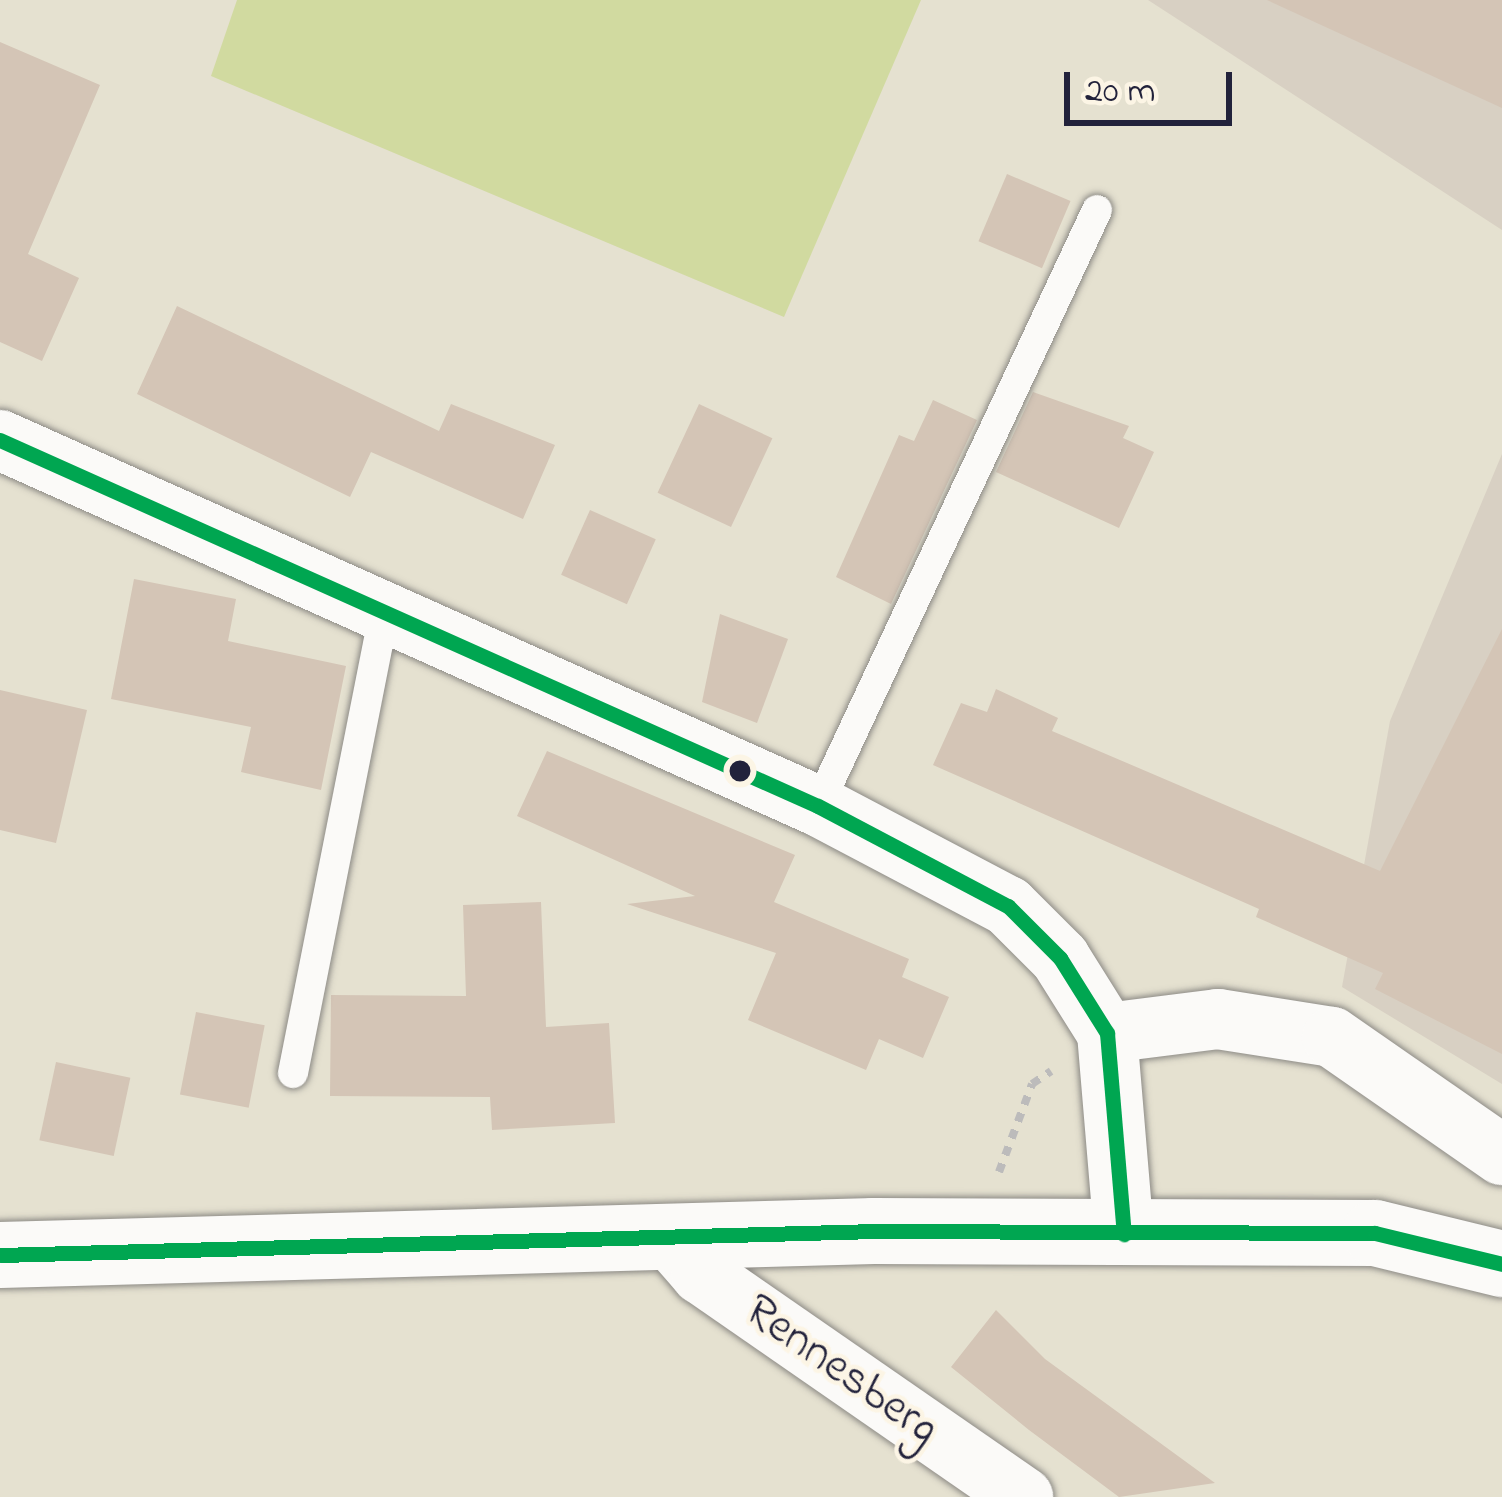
<!DOCTYPE html>
<style>
body{margin:0}
#map{position:relative;width:1502px;height:1497px;overflow:hidden;background:#e5e1d0;font-family:"Indie Flower",sans-serif}
div>[style]{position:absolute}
[style*='--x']{left:calc(var(--x)*1px);top:calc(var(--y)*1px);width:calc(var(--w)*1px);rotate:calc(var(--a)*1deg)}
.industrial>*{inset:0;background:#d8d0c3}
.green>*{inset:0;background:#d1daa0}
.building>*{inset:0;background:#d4c5b6;transform-origin:0 0}
.path>*{height:8px;margin-top:-4px;transform-origin:0;background:repeating-linear-gradient(90deg,#bcbbbb 0 9px,transparent 0 18px)}
.roads{filter:drop-shadow(0 0 3px #8d8b86) drop-shadow(0 0 3px #8d8b86)}
.lane>*{height:30px;margin:-15px;padding:0 15px;transform-origin:15px;border-radius:15px;background:#fbfaf8}
.street>*{height:60px;margin:-30px;padding:0 30px;transform-origin:30px;border-radius:30px;background:#fbfaf8}
.primary>*{height:66px;margin:-33px;padding:0 33px;transform-origin:33px;border-radius:33px;background:#fbfaf8}
.bus-1>*{height:15px;margin:-7.5px;padding:0 7.5px;transform-origin:7.5px;border-radius:7.5px;background:#00a651}
.dots>*{width:33px;height:33px;translate:-50% -50%;box-sizing:border-box;border:6px solid #fcf5e5;border-radius:50%}
span{translate:-50% -50%;white-space:nowrap;text-align:center;line-height:1.15;-webkit-text-stroke:9px #fcf5e5;paint-order:stroke}
.street-label{font-size:48px;color:#22223b}
.scale{position:absolute;left:1064px;top:72px;width:168px;height:54px;box-sizing:border-box;border:6px solid #22223b;border-top:0;padding-left:15px;font-size:36px;line-height:42px;white-space:nowrap;color:#22223b;-webkit-text-stroke:9px #fcf5e5;paint-order:stroke}
</style>
<div id="map">
<div class="industrial">
<i style="clip-path:polygon(1148px 0,1502px 0,1502px 230px)"></i>
<i style="clip-path:polygon(1502px 454px,1502px 1084px,1342px 987px,1390px 721px)"></i>
</div>
<div class="green">
<i style="clip-path:polygon(237px 0,921px 0,784px 317px,211px 76px)"></i>
</div>
<div class="building">
<i style="clip-path:polygon(1267px 0,1502px 0,1502px 108px)"></i>
<i style="clip-path:polygon(0 42px,100px 85px,28px 254px,79px 278px,42px 361px,0 342px)"></i>
<i style="left:1007px;top:174px;width:69px;height:73px;rotate:23deg"></i>
<i style="clip-path:polygon(177px 306px,439px 431px,451px 404px,555px 445px,523px 519px,371px 452px,350px 497px,137px 394px)"></i>
<i style="clip-path:polygon(1033px 392px,1129px 426px,1123px 438px,1154px 452px,1119px 528px,996px 472px)"></i>
<i style="clip-path:polygon(933px 400px,977px 420px,891px 604px,836px 577px,899px 435px,914px 441px)"></i>
<i style="left:699px;top:404px;width:81px;height:98px;rotate:25deg"></i>
<i style="left:590px;top:510px;width:72px;height:71px;rotate:24deg"></i>
<i style="clip-path:polygon(134px 579px,236px 599px,228px 641px,346px 666px,321px 790px,241px 772px,251px 727px,111px 699px)"></i>
<i style="clip-path:polygon(720px 614px,788px 639px,757px 723px,702px 702px)"></i>
<i style="clip-path:polygon(1502px 629px,1502px 1054px,1375px 989px,1383px 973px,1256px 917px,1259px 909px,933px 765px,961px 703px,987px 712px,996px 689px,1058px 718px,1052px 731px,1380px 871px)"></i>
<i style="clip-path:polygon(0 690px,87px 710px,56px 843px,0 830px)"></i>
<i style="clip-path:polygon(547px 751px,795px 855px,774px 902px,909px 959px,902px 977px,949px 997px,923px 1058px,879px 1039px,866px 1070px,748px 1020px,776px 953px,627px 904px,695px 896px,517px 816px)"></i>
<i style="clip-path:polygon(541px 902px,546px 1027px,609px 1023px,615px 1123px,492px 1130px,490px 1097px,330px 1096px,331px 995px,466px 996px,463px 905px)"></i>
<i style="left:196px;top:1012px;width:70px;height:84px;rotate:11deg"></i>
<i style="left:56px;top:1062px;width:76px;height:80px;rotate:12deg"></i>
<i style="clip-path:polygon(996px 1310px,1045px 1359px,1215px 1483px,1119px 1497px,1029px 1430px,951px 1367px)"></i>
</div>
<div class="path">
<i style="--x:999;--y:1172;--w:94;--a:-69.4"></i>
<i style="--x:1032;--y:1084;--w:23;--a:-34"></i>
</div>
<div class="roads">
<div class="lane">
<i style="--x:818;--y:806;--w:658;--a:-64.91"></i>
<i style="--x:293;--y:1073;--w:473;--a:-78.8"></i>
</div>
<div class="street">
<i style="--x:0;--y:440;--w:896;--a:24.11"></i>
<i style="--x:818;--y:806;--w:215;--a:27.8"></i>
<i style="--x:1008;--y:906;--w:74;--a:45"></i>
<i style="--x:1060;--y:958;--w:89;--a:57.9"></i>
<i style="--x:1107;--y:1033;--w:202;--a:85.2"></i>
<i style="--x:1107;--y:1033;--w:112;--a:-7.2"></i>
<i style="--x:1218;--y:1019;--w:115;--a:9"></i>
<i style="--x:1332;--y:1037;--w:207;--a:34.8"></i>
<i style="--x:667;--y:1235;--w:52;--a:48.9"></i>
<i style="--x:701;--y:1274;--w:392;--a:34.7"></i>
</div>
<div class="primary">
<i style="--x:0;--y:1255;--w:874;--a:-1.57"></i>
<i style="--x:874;--y:1231;--w:501;--a:0.23"></i>
<i style="--x:1375;--y:1233;--w:131;--a:13.7"></i>
</div>
</div>
<div class="bus-1">
<i style="--x:0;--y:440;--w:896;--a:24.11"></i>
<i style="--x:818;--y:806;--w:215;--a:27.8"></i>
<i style="--x:1008;--y:906;--w:74;--a:45"></i>
<i style="--x:1060;--y:958;--w:89;--a:57.9"></i>
<i style="--x:1107;--y:1033;--w:202;--a:85.2"></i>
<i style="--x:0;--y:1255;--w:874;--a:-1.57"></i>
<i style="--x:874;--y:1231;--w:501;--a:0.23"></i>
<i style="--x:1375;--y:1233;--w:131;--a:13.7"></i>
</div>
<div class="dots">
<i style="left:740px;top:771px;background:#22223b"></i>
</div>
<div class="street-label">
<span style="left:841px;top:1371px;rotate:35deg">Rennesberg</span>
</div>
<div class="scale">20 m</div>
</div>
